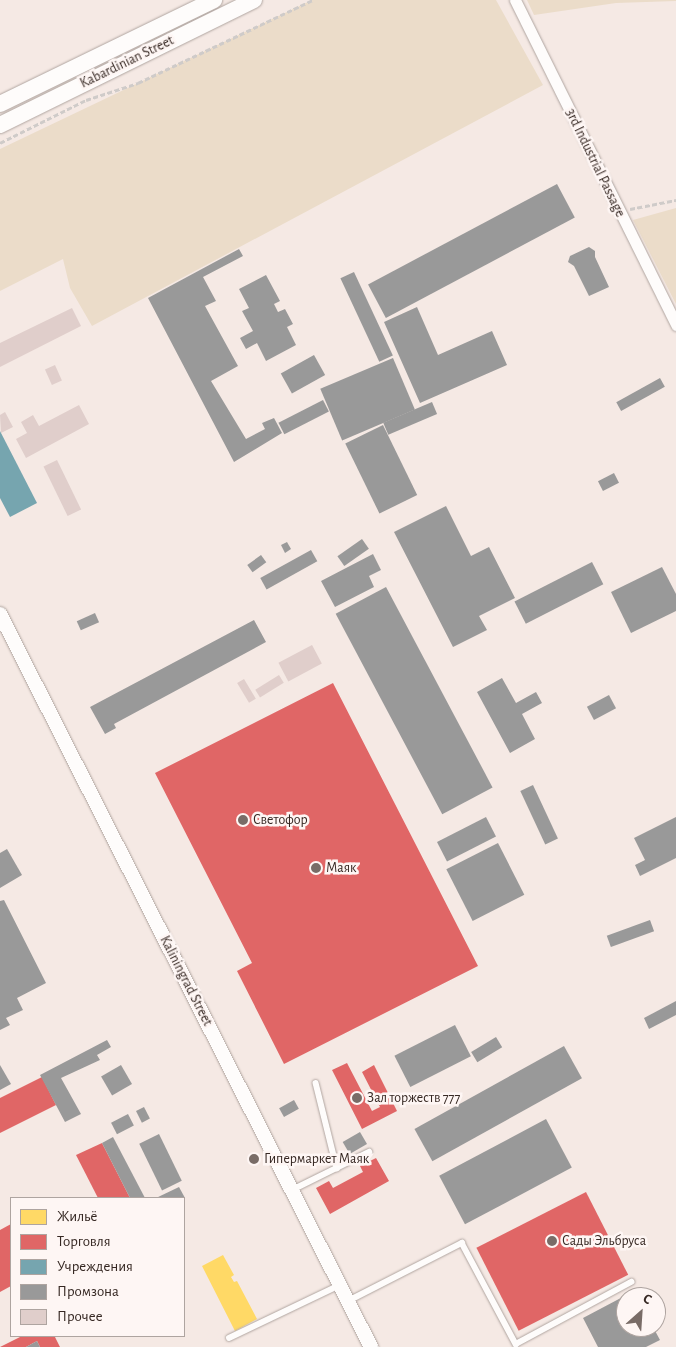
<!DOCTYPE html>
<meta charset="utf-8">
<style>
body{margin:0}
#map{position:relative;width:676px;height:1347px;overflow:hidden;background:#f5e9e4;font-family:"Alegreya Sans",sans-serif}
div>[style]{position:absolute}
[style*='--x']{left:calc(var(--x)*1px);top:calc(var(--y)*1px);width:calc(var(--w)*1px);rotate:calc(var(--a)*1deg)}
.green>*{inset:0;background:#ebdcc9}
.homes>*{inset:0;background:#ffd966}
.shops>*{inset:0;background:#e06666;transform-origin:0 0}
.public>*{inset:0;background:#76a5af}
.industry>*{inset:0;background:#999;transform-origin:0 0}
.building>*{inset:0;background:#e0cecb;transform-origin:0 0}
.path>*{height:2.5px;margin-top:-1.25px;transform-origin:0;background:repeating-linear-gradient(90deg,#cfcbc9 0 5px,transparent 0 7.5px)}
.roads{filter:drop-shadow(0 0 1px #b0a5a0) drop-shadow(0 0 1px #b0a5a0)}
.service>*{height:5.5px;margin:-2.75px;padding:0 2.75px;transform-origin:2.75px;border-radius:2.75px;background:#fefcfb}
.minor>*{height:11px;margin:-5.5px;padding:0 5.5px;transform-origin:5.5px;border-radius:5.5px;background:#fefcfb}
.tertiary>*{height:14px;margin:-7px;padding:0 7px;transform-origin:7px;border-radius:7px;background:#fefcfb}
.secondary>*{height:16px;margin:-8px;padding:0 8px;transform-origin:8px;border-radius:8px;background:#fefcfb}
.dots>*{width:14px;height:14px;translate:-50% -50%;box-sizing:border-box;border:2px solid #fef6f4;border-radius:50%}
span{translate:-50% -50%;white-space:nowrap;text-align:center;line-height:1.15;-webkit-text-stroke:5px #fef6f4;paint-order:stroke}
.street-label{font-size:14px;color:#362823}
.poi-label{font-size:14px;color:#362823}
.left{translate:0 -50%;text-align:left}
.legend{position:absolute;left:10px;top:1197px;width:175px;height:140px;box-sizing:border-box;background:#fef6f4;border:1px solid #aea4a0;margin:0;padding:6px 9px;list-style:none;font-size:15px;color:#362823}
.legend li{display:flex;align-items:center;gap:10px;height:25px}
.legend b{width:25px;border:1px solid #aea4a0}
.north{position:absolute;left:616px;top:1287px;width:50px;height:50px;box-sizing:border-box;background:#fef6f4;border:1px solid #aea4a0;border-radius:50%;rotate:26deg;font-size:14px;font-weight:700;line-height:20px;text-align:center;color:#362823}
.north::after{content:'';display:block;margin:auto;width:18px;height:22px;background:#796c67;clip-path:polygon(50% 0,100% 100%,50% 72%,0 100%)}
</style>
<div id="map">
<div class="green">
<i style="clip-path:polygon(312px 0,496px 0,543px 85px,92px 326px,70px 288px,63px 259px,0 291px,0 149px)"></i>
<i style="clip-path:polygon(527px 0,676px 0,676px 1px,616px 3px,534px 15px)"></i>
<i style="clip-path:polygon(676px 208px,676px 304px,633px 220px)"></i>
</div>
<div class="homes">
<i style="clip-path:polygon(223px 1255px,234px 1275px,231px 1277px,234px 1282px,237px 1281px,257px 1319px,235px 1331px,202px 1266px)"></i>
</div>
<div class="shops">
<i style="clip-path:polygon(333px 683px,478px 966px,284px 1064px,237px 971px,252px 963px,155px 773px)"></i>
<i style="clip-path:polygon(347px 1063px,372px 1111px,380px 1107px,362px 1072px,374px 1065px,397px 1111px,362px 1129px,332px 1070px)"></i>
<i style="clip-path:polygon(42px 1077px,56px 1105px,0 1133px,0 1098px)"></i>
<i style="clip-path:polygon(102px 1143px,130px 1198px,98px 1198px,76px 1155px)"></i>
<i style="clip-path:polygon(376px 1158px,389px 1181px,330px 1214px,316px 1188px,329px 1181px,333px 1188px,363px 1172px,360px 1166px)"></i>
<i style="left:586px;top:1192px;width:93px;height:123px;rotate:63deg"></i>
<i style="clip-path:polygon(11px 1224px,11px 1286px,0 1292px,0 1230px)"></i>
<i style="clip-path:polygon(22px 1336px,57px 1336px,55px 1337px,60px 1347px,40px 1347px,37px 1341px,26px 1347px,0 1347px)"></i>
</div>
<div class="public">
<i style="clip-path:polygon(0 431px,37px 503px,10px 517px,0 498px)"></i>
</div>
<div class="industry">
<i style="left:557px;top:184px;width:38px;height:214px;rotate:62deg"></i>
<i style="clip-path:polygon(589px 247px,595px 251px,595px 257px,609px 287px,589px 296px,574px 266px,568px 262px,570px 256px)"></i>
<i style="clip-path:polygon(239px 249px,243px 256px,203px 277px,216px 301px,205px 306px,238px 366px,211px 381px,246px 439px,265px 429px,262px 423px,274px 418px,282px 433px,234px 462px,148px 298px)"></i>
<i style="left:354px;top:272px;width:92px;height:15px;rotate:65deg"></i>
<i style="clip-path:polygon(266px 275px,280px 301px,274px 304px,278px 312px,285px 309px,293px 324px,287px 327px,296px 345px,266px 361px,257px 343px,246px 349px,240px 338px,253px 331px,242px 311px,249px 308px,239px 289px)"></i>
<i style="clip-path:polygon(417px 307px,438px 355px,492px 331px,507px 365px,420px 403px,384px 322px)"></i>
<i style="left:314px;top:355px;width:23px;height:38px;rotate:61deg"></i>
<i style="left:393px;top:358px;width:56px;height:79px;rotate:67deg"></i>
<i style="left:660px;top:378px;width:10px;height:50px;rotate:61deg"></i>
<i style="left:323px;top:400px;width:13px;height:50px;rotate:63deg"></i>
<i style="left:432px;top:402px;width:13px;height:53px;rotate:67deg"></i>
<i style="left:383px;top:425px;width:78px;height:42px;rotate:64deg"></i>
<i style="left:614px;top:473px;width:11px;height:18px;rotate:63deg"></i>
<i style="clip-path:polygon(446px 506px,471px 556px,489px 547px,515px 598px,479px 616px,487px 630px,453px 647px,394px 532px)"></i>
<i style="left:362px;top:539px;width:12px;height:30px;rotate:55deg"></i>
<i style="clip-path:polygon(287px 542px,291px 549px,285px 553px,281px 545px)"></i>
<i style="left:311px;top:550px;width:13px;height:58px;rotate:61deg"></i>
<i style="clip-path:polygon(373px 554px,381px 570px,369px 576px,374px 587px,335px 607px,321px 581px)"></i>
<i style="left:261px;top:555px;width:9px;height:17px;rotate:54deg"></i>
<i style="left:592px;top:562px;width:25px;height:87px;rotate:63deg"></i>
<i style="clip-path:polygon(662px 567px,676px 594px,676px 611px,631px 633px,611px 592px)"></i>
<i style="left:386px;top:587px;width:227px;height:57px;rotate:62deg"></i>
<i style="left:95px;top:613px;width:10px;height:20px;rotate:66deg"></i>
<i style="clip-path:polygon(254px 620px,266px 642px,114px 724px,116px 728px,105px 734px,90px 707px)"></i>
<i style="clip-path:polygon(502px 678px,516px 703px,536px 692px,542px 703px,522px 714px,535px 739px,510px 753px,477px 692px)"></i>
<i style="left:609px;top:695px;width:15px;height:25px;rotate:62deg"></i>
<i style="left:533px;top:785px;width:59px;height:14px;rotate:65deg"></i>
<i style="left:486px;top:817px;width:22px;height:55px;rotate:63deg"></i>
<i style="clip-path:polygon(676px 817px,676px 858px,640px 876px,635px 865px,645px 860px,634px 838px)"></i>
<i style="left:498px;top:843px;width:58px;height:58px;rotate:63deg"></i>
<i style="clip-path:polygon(7px 849px,22px 875px,0 888px,0 853px)"></i>
<i style="clip-path:polygon(4px 900px,46px 983px,17px 998px,23px 1010px,6px 1018px,10px 1025px,0 1030px,0 901px)"></i>
<i style="left:650px;top:920px;width:12px;height:46px;rotate:70deg"></i>
<i style="clip-path:polygon(676px 1001px,676px 1015px,649px 1029px,644px 1018px)"></i>
<i style="left:455px;top:1025px;width:35px;height:68px;rotate:63deg"></i>
<i style="left:496px;top:1037px;width:12px;height:29px;rotate:59deg"></i>
<i style="clip-path:polygon(107px 1040px,111px 1047px,97px 1055px,100px 1060px,61px 1078px,81px 1114px,65px 1122px,40px 1075px)"></i>
<i style="left:564px;top:1046px;width:37px;height:171px;rotate:61deg"></i>
<i style="clip-path:polygon(0 1065px,11px 1084px,0 1090px)"></i>
<i style="left:121px;top:1065px;width:22px;height:23px;rotate:60deg"></i>
<i style="left:294px;top:1100px;width:10px;height:17px;rotate:61deg"></i>
<i style="left:144px;top:1107px;width:13px;height:9px;rotate:63deg"></i>
<i style="left:128px;top:1114px;width:13px;height:19px;rotate:63deg"></i>
<i style="left:546px;top:1119px;width:55px;height:121px;rotate:62deg"></i>
<i style="left:360px;top:1132px;width:14px;height:20px;rotate:60deg"></i>
<i style="left:159px;top:1134px;width:52px;height:22px;rotate:64deg"></i>
<i style="clip-path:polygon(113px 1137px,145px 1198px,130px 1198px,102px 1143px)"></i>
<i style="clip-path:polygon(179px 1187px,185px 1198px,156px 1198px)"></i>
<i style="clip-path:polygon(634px 1291px,637px 1297px,626px 1297px,626px 1327px,653px 1327px,660px 1340px,646px 1347px,598px 1347px,583px 1318px)"></i>
<i style="clip-path:polygon(37px 1341px,40px 1347px,26px 1347px)"></i>
</div>
<div class="building">
<i style="clip-path:polygon(72px 308px,81px 326px,0 367px,0 343px)"></i>
<i style="left:55px;top:365px;width:17px;height:11px;rotate:66deg"></i>
<i style="clip-path:polygon(79px 405px,89px 424px,26px 458px,16px 439px,27px 433px,21px 422px,33px 415px,39px 426px)"></i>
<i style="clip-path:polygon(5px 412px,13px 427px,1px 433px,0 415px)"></i>
<i style="left:57px;top:460px;width:55px;height:15px;rotate:64deg"></i>
<i style="left:312px;top:645px;width:21px;height:38px;rotate:62deg"></i>
<i style="left:279px;top:675px;width:9px;height:28px;rotate:58deg"></i>
<i style="left:244px;top:679px;width:23px;height:8px;rotate:59deg"></i>
</div>
<div class="path">
<i style="--x:0;--y:143;--w:96;--a:-26.6"></i>
<i style="--x:86;--y:100;--w:55;--a:-18.1"></i>
<i style="--x:138;--y:83;--w:194;--a:-25.4"></i>
<i style="--x:630;--y:209;--w:47;--a:-11.1"></i>
</div>
<div class="roads">
<div class="service">
<i style="--x:316;--y:1083;--w:88;--a:76.1"></i>
<i style="--x:292;--y:1190;--w:86;--a:-26.3"></i>
<i style="--x:348;--y:1301;--w:128;--a:-27"></i>
<i style="--x:462;--y:1243;--w:115;--a:61.9"></i>
<i style="--x:516;--y:1344;--w:131;--a:-28.3"></i>
<i style="--x:229;--y:1338;--w:123;--a:-25.5"></i>
</div>
<div class="minor">
<i style="--x:515;--y:0;--w:363;--a:63.6"></i>
</div>
<div class="tertiary">
<i style="--x:0;--y:614;--w:822;--a:63.15"></i>
</div>
<div class="secondary">
<i style="--x:0;--y:104;--w:238;--a:-25.9"></i>
<i style="--x:0;--y:125;--w:283;--a:-26.2"></i>
</div>
</div>
<div class="dots">
<i style="left:243px;top:820px;background:#796c67"></i>
<i style="left:316px;top:868px;background:#796c67"></i>
<i style="left:357px;top:1098px;background:#796c67"></i>
<i style="left:254px;top:1159px;background:#796c67"></i>
<i style="left:552px;top:1241px;background:#796c67"></i>
</div>
<div class="street-label">
<span style="left:127px;top:62px;rotate:-26deg">Kabardinian Street</span>
<span style="left:595px;top:163px;rotate:64deg">3rd Industrial Passage</span>
<span style="left:186px;top:981px;rotate:63deg">Kaliningrad Street</span>
</div>
<div class="poi-label">
<span class="left" style="left:253px;top:820px">Светофор</span>
<span class="left" style="left:326px;top:868px">Маяк</span>
<span class="left" style="left:367px;top:1098px">Зал торжеств 777</span>
<span class="left" style="left:264px;top:1159px">Гипермаркет Маяк</span>
<span class="left" style="left:562px;top:1241px">Сады Эльбруса</span>
</div>
<ul class="legend">
<li><b style="height:14px;background:#ffd966"></b>Жильё</li>
<li><b style="height:14px;background:#e06666"></b>Торговля</li>
<li><b style="height:14px;background:#76a5af"></b>Учреждения</li>
<li><b style="height:14px;background:#999"></b>Промзона</li>
<li><b style="height:14px;background:#e0cecb"></b>Прочее</li>
</ul>
<div class="north">С</div>
</div>
